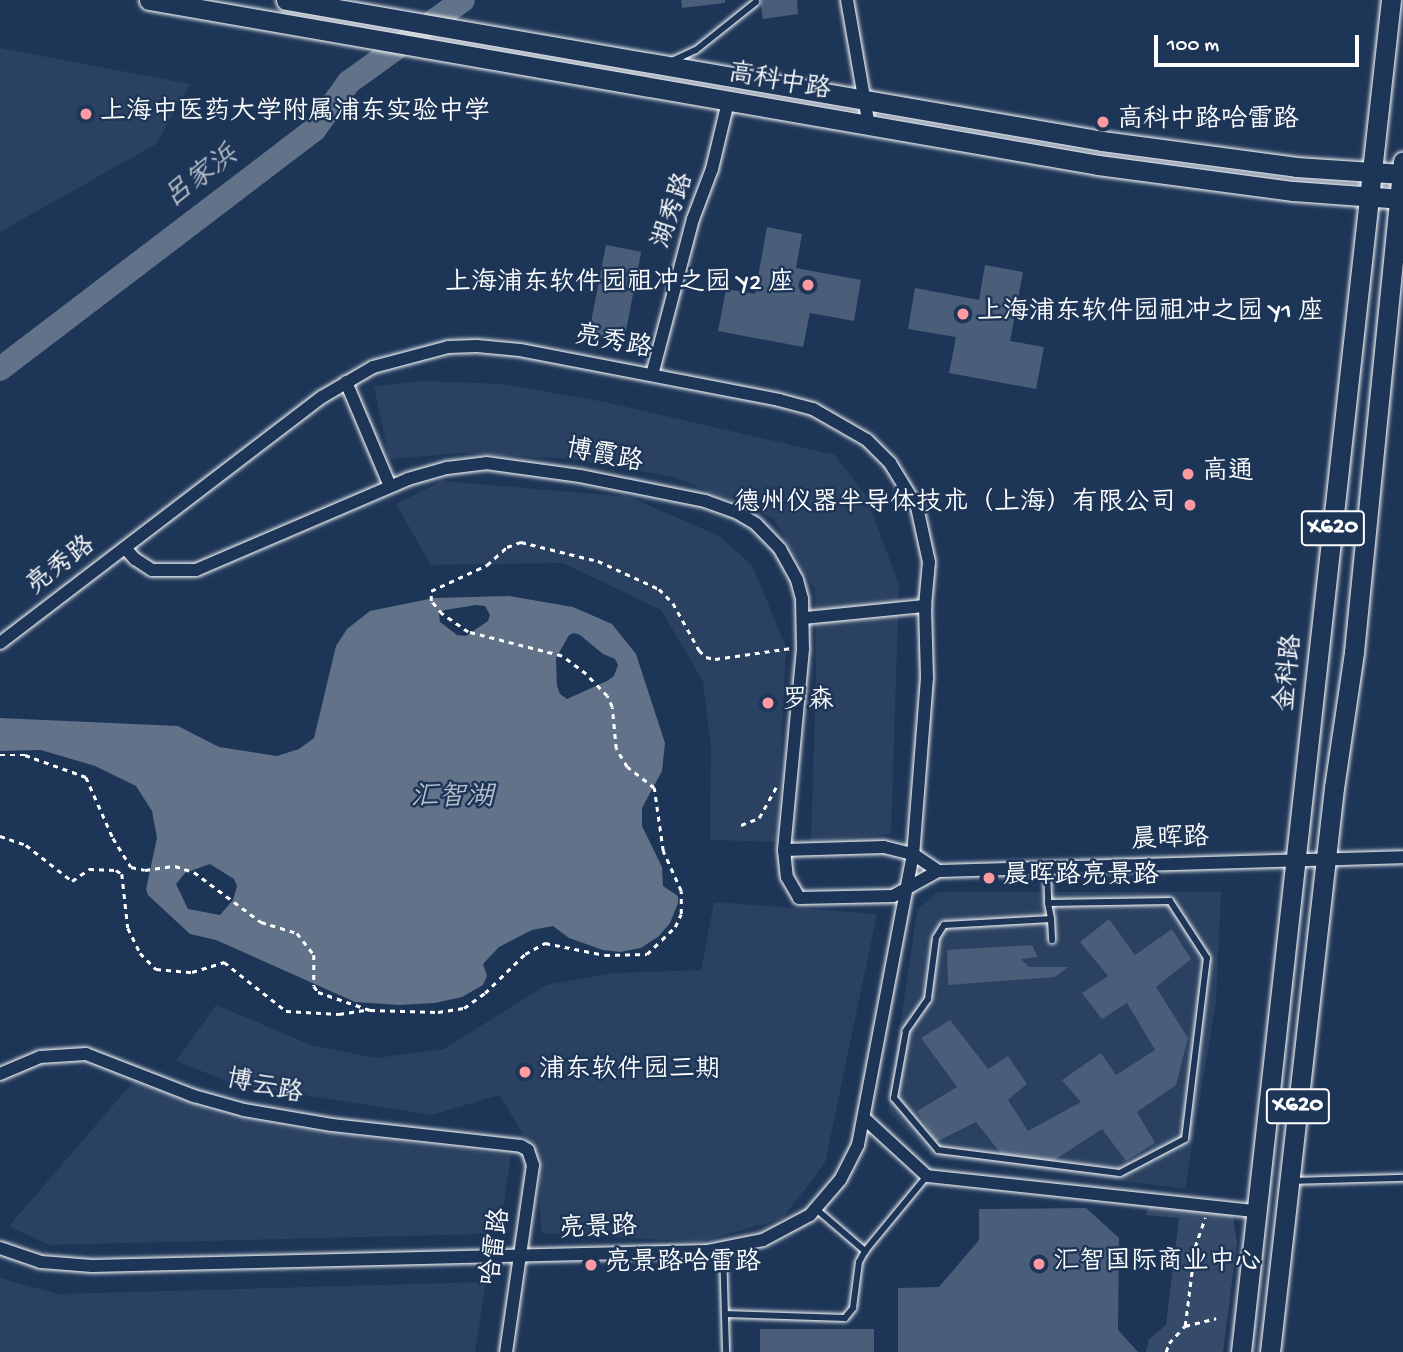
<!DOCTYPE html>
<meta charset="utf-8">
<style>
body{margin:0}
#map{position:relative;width:1403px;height:1352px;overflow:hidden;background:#1d3557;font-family:"Gochi Hand","LXGW WenKai TC",sans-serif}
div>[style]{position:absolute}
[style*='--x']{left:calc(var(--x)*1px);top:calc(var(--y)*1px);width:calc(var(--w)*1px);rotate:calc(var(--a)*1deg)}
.built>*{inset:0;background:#2a4161}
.green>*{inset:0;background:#364b69}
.water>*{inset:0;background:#617289}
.river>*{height:24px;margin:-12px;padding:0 12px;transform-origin:12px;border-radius:12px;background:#617289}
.building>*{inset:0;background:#4a5d79;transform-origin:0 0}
.path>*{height:2.5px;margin-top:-1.25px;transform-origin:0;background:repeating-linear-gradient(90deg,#fff 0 5px,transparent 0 10px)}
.roads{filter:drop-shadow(0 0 2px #fff) drop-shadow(0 0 2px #fff)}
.lane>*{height:6px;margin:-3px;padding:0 3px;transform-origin:3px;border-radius:3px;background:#1d3557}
.street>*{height:12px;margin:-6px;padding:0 6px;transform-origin:6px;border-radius:6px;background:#1d3557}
.primary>*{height:19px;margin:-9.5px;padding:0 9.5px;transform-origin:9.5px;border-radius:9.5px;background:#1d3557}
.dots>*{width:19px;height:19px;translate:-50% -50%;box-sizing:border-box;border:4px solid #1d3557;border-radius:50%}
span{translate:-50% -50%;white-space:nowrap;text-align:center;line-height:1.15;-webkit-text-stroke:5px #1d3557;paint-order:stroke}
.shield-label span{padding:2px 5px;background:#1d3557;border:2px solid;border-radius:5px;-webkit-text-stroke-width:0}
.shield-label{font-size:24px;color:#fff;font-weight:700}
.street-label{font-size:26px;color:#fff}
.poi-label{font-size:26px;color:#fff}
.left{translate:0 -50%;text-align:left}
.right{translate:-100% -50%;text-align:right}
.water-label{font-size:28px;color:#b8c0ca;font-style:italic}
.scale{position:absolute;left:1154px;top:35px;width:205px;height:32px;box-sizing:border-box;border:4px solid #fff;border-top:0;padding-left:9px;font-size:21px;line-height:24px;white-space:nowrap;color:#fff;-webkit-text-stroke:5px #1d3557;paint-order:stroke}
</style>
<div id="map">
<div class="built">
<i style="clip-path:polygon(0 48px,190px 84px,156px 144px,0 232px)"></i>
<i style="clip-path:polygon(424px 381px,502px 384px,605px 402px,835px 455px,866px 496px,899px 585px,891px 834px,811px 841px,816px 680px,815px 589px,773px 518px,674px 477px,571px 459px,462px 453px,389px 459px,374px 386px)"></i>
<i style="clip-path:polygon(442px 481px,630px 497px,719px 536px,752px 565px,786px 647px,777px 842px,710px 840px,711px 748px,703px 681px,661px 610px,563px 563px,431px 565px,396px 504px)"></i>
<i style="clip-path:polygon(938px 892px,1221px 892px,1216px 1002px,1185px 1189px,933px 1158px,888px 1111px,917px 910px)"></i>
<i style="clip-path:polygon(714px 902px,877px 914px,825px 1163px,782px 1219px,700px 1242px,541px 1233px,539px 1159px,499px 1095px,432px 1115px,234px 1084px,176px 1061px,216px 1005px,311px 1045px,376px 1058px,444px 1049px,546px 985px,614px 973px,701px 970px)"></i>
<i style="clip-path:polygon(134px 1081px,225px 1116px,273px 1126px,511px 1155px,501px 1223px,486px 1234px,49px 1245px,9px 1226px)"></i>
<i style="clip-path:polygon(0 1278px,58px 1294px,486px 1282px,475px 1352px,0 1352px)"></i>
</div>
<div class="green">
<i style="clip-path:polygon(1152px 1198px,1218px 1206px,1233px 1217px,1237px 1243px,1223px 1352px,1146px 1352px,1149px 1339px,1166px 1325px,1179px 1218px,1146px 1215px)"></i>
</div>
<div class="water">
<i style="clip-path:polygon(evenodd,509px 596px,573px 607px,612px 624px,636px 654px,665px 743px,662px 771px,642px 808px,642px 826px,662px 867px,663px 886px,678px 896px,678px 903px,670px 923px,659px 936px,641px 948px,620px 952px,603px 950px,569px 938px,553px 926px,532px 930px,499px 947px,483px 964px,487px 976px,483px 985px,462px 997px,435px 1003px,399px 1005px,355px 1002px,216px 940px,190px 934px,148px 895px,146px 889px,157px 838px,152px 811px,136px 786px,95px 766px,41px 750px,0 751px,0 718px,178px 726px,219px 747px,277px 756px,299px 749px,314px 738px,336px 646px,347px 629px,370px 611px,434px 598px,509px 596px,476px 605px,485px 606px,490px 615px,488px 621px,466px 636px,457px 635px,440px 622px,439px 613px,445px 610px,476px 605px,509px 596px,574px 633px,580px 635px,603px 654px,615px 659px,618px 665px,614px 676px,607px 681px,567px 699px,560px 694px,557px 686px,556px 658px,569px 635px,574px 633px,509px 596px,210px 864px,234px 879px,237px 886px,233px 900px,220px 915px,188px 909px,176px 884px,185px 873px,210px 864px)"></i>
</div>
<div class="river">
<i style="--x:0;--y:369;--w:395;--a:-37.3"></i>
<i style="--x:314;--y:130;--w:59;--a:-53.9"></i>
<i style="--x:349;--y:82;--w:140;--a:-35.7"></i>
</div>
<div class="building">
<i style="clip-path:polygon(681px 0,725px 0,725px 3px,682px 8px)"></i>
<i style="clip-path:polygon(760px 0,797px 0,798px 14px,763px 19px)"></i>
<i style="clip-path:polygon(767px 227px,802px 234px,796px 268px,861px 280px,854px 321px,810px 313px,803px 347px,718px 331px,726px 289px,755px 294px)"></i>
<i style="left:606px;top:245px;width:36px;height:93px;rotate:11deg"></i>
<i style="clip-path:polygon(985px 265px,1023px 272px,1010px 341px,1044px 347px,1036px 389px,949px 373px,956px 337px,908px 329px,915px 288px,979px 300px)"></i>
<i style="clip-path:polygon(1109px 919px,1135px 955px,1172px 929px,1191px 959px,1156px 987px,1188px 1038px,1176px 1085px,1137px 1112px,1155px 1143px,1126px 1161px,1102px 1129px,1053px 1161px,1002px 1155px,976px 1122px,936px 1142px,917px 1111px,957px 1087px,921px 1038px,950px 1020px,988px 1069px,1008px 1056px,1027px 1084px,1008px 1100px,1028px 1131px,1081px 1102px,1062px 1080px,1101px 1053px,1116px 1075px,1155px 1050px,1127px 1003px,1102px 1019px,1082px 993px,1108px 976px,1080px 942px)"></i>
<i style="clip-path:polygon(1032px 945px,1038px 957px,1021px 959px,1029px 967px,1068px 967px,1055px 977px,948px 985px,947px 950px)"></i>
<i style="clip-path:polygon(1086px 1208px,1119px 1238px,1118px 1330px,1138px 1352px,898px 1352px,898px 1288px,939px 1287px,979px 1240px,979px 1209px)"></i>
<i style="left:874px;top:1329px;width:23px;height:114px;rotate:90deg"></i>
</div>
<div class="path">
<i style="--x:0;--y:755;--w:25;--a:0"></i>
<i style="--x:25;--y:755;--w:65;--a:19.8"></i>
<i style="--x:86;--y:777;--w:67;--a:66.1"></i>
<i style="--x:113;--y:838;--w:34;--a:58"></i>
<i style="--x:131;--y:867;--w:14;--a:12"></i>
<i style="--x:145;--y:870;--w:30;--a:-8"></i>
<i style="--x:175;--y:866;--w:20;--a:18"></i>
<i style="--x:194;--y:872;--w:84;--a:36.7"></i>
<i style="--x:261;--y:922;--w:38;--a:17"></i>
<i style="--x:297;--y:933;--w:28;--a:52"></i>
<i style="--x:314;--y:955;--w:31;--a:90"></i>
<i style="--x:314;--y:986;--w:7;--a:56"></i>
<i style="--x:318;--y:992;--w:55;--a:19.1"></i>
<i style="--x:370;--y:1010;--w:68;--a:1.7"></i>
<i style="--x:438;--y:1012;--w:26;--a:-9"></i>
<i style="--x:464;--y:1008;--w:26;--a:-36"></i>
<i style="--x:485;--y:993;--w:56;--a:-44.3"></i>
<i style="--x:525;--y:954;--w:23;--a:-29"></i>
<i style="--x:545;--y:943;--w:61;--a:11.3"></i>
<i style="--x:605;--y:955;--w:42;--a:-1.4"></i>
<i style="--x:647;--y:954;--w:39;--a:-44"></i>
<i style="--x:675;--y:927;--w:14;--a:-65"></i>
<i style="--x:681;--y:914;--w:23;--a:-90"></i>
<i style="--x:681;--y:891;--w:44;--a:-114.2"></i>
<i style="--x:663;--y:851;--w:64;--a:-98.1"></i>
<i style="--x:654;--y:788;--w:34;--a:-142"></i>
<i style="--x:627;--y:767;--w:21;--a:-121"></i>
<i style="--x:616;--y:749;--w:42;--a:-95.4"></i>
<i style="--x:612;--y:707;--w:12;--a:-114"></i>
<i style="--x:607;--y:696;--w:30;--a:-134"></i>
<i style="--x:586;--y:674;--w:30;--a:-143"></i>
<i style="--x:562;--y:656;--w:97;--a:-165.7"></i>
<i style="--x:468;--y:632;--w:32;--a:-145"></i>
<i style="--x:442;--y:614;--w:17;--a:-130"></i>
<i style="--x:431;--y:601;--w:10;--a:-90"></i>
<i style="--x:431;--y:591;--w:62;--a:-24.9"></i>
<i style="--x:487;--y:565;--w:27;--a:-42"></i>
<i style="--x:507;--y:547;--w:15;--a:-20"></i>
<i style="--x:521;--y:542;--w:79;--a:13.9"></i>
<i style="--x:598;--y:561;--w:67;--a:24.7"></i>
<i style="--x:659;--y:589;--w:20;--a:45"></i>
<i style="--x:673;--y:603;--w:54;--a:61"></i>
<i style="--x:699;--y:650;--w:10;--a:45"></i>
<i style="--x:706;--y:657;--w:9;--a:13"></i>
<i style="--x:715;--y:659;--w:77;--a:-8.2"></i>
<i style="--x:741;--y:825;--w:19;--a:-21"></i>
<i style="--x:759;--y:818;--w:35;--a:-61"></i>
<i style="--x:0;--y:836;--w:28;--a:19"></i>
<i style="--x:26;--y:845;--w:58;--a:38"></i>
<i style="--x:72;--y:881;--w:21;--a:-35"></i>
<i style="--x:89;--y:869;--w:27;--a:2"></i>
<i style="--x:116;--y:870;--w:7;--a:34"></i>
<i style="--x:122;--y:874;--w:54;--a:83.7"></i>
<i style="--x:128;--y:928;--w:28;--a:64"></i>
<i style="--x:140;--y:953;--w:23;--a:45"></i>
<i style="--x:156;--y:969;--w:36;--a:5"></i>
<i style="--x:192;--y:972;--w:34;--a:-17"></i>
<i style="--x:224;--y:962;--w:79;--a:38.3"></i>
<i style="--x:286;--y:1011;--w:53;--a:3.2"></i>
<i style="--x:339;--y:1014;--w:26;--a:-9"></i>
<i style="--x:1185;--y:1326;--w:32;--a:-14"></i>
<i style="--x:1166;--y:1352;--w:9;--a:-72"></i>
<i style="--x:1169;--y:1343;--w:23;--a:-47"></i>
<i style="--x:1185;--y:1326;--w:80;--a:-82.8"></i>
<i style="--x:1195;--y:1247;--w:31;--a:-71"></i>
</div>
<div class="roads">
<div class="lane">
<i style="--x:672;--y:61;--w:26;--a:-25"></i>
<i style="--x:696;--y:50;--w:77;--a:-38.7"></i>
<i style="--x:1047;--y:868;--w:35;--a:88"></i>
<i style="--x:1051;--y:919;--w:107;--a:176.8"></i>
<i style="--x:944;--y:925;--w:15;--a:122"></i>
<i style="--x:936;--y:938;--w:62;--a:97.5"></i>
<i style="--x:928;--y:999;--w:39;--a:125"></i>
<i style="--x:906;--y:1031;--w:68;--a:100.2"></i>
<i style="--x:894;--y:1098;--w:68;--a:49.8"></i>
<i style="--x:938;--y:1150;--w:183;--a:7.2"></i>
<i style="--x:1120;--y:1173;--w:73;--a:-27.6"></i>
<i style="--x:1185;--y:1139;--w:182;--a:-83.1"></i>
<i style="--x:1207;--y:958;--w:68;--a:-123"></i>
<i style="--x:1170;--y:901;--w:122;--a:179.1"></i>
<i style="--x:1048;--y:903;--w:16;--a:79"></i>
<i style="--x:1051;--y:919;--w:21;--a:87"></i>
<i style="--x:1293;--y:1181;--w:110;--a:-1.6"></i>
<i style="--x:816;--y:1209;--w:65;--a:40.6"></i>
<i style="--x:723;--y:1249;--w:103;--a:88.3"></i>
<i style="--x:725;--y:1314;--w:120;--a:1.9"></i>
<i style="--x:845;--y:1318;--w:13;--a:-51"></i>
<i style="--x:853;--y:1308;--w:46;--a:-82.6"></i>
<i style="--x:859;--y:1262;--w:13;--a:-61"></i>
<i style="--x:865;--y:1251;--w:96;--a:-50.5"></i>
</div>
<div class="street">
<i style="--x:847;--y:0;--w:128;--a:80.1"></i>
<i style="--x:652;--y:375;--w:161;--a:-75.3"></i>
<i style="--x:693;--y:219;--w:53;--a:-69.2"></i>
<i style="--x:712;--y:169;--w:69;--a:-76.6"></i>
<i style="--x:346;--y:382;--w:113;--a:67.1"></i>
<i style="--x:125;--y:548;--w:15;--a:48"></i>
<i style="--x:135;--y:559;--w:20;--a:33"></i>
<i style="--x:152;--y:570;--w:44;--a:0"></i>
<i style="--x:196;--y:570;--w:231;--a:-23.2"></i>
<i style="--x:408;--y:479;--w:41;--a:-15.8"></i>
<i style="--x:447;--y:468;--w:39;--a:-7"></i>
<i style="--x:486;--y:463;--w:95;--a:7.9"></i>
<i style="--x:580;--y:476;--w:127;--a:11.3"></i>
<i style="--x:705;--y:501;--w:35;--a:20"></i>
<i style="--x:738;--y:513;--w:21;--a:31"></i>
<i style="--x:756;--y:524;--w:35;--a:46"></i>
<i style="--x:780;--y:549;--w:35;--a:61"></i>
<i style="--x:797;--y:580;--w:20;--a:75"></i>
<i style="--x:802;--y:599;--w:50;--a:88.9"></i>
<i style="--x:803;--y:649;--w:202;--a:95.4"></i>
<i style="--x:784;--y:850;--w:27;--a:84"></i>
<i style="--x:787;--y:877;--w:24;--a:60"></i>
<i style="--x:799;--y:898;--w:94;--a:-1.2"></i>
<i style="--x:893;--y:896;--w:51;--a:-29.1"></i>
<i style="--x:938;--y:871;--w:465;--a:-1.7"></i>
<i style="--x:804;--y:618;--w:122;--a:-5.7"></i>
<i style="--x:0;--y:643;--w:405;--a:-37.4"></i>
<i style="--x:322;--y:397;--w:59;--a:-30.5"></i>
<i style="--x:373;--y:367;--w:78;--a:-14.9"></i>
<i style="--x:448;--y:347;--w:29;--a:-2"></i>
<i style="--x:477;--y:346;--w:43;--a:5.3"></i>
<i style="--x:520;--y:350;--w:264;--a:10.9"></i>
<i style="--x:779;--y:400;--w:35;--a:15"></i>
<i style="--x:813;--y:409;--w:62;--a:29.9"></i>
<i style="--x:867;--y:440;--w:33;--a:45"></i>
<i style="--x:890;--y:463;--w:52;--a:58.5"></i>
<i style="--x:917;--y:507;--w:56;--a:77.7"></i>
<i style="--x:929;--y:562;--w:44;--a:95.2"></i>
<i style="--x:925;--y:606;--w:72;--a:88.4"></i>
<i style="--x:927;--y:678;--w:177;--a:94.5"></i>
<i style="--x:913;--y:854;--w:296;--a:100.7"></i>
<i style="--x:858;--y:1145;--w:39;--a:117"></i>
<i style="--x:840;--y:1180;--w:46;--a:130.6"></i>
<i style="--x:810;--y:1215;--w:53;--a:152"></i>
<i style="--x:763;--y:1240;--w:56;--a:168.7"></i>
<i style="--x:708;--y:1251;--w:616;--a:178.61"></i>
<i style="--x:92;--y:1266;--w:51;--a:-175.5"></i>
<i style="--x:41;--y:1262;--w:43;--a:-161.1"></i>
<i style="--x:784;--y:850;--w:100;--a:-1.7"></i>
<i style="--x:884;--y:847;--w:30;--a:14"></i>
<i style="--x:913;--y:854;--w:30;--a:34"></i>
<i style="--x:0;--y:1074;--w:43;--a:-23"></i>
<i style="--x:40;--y:1057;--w:46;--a:-3.7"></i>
<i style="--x:86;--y:1054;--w:116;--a:21.3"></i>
<i style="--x:194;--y:1096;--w:52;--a:15.6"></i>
<i style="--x:244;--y:1110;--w:89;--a:9.7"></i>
<i style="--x:332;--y:1125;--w:190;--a:6.3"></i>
<i style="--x:521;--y:1146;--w:8;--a:30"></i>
<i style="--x:528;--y:1150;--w:16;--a:72"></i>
<i style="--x:533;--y:1165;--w:189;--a:98.2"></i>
<i style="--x:865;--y:1119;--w:84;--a:42.6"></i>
<i style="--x:927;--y:1176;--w:332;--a:6.1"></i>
</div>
<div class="primary">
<i style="--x:149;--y:0;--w:963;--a:9.86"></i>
<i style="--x:1098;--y:165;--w:197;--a:7.6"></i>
<i style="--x:1293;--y:191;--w:110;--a:4.2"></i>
<i style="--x:286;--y:0;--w:828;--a:9.8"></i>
<i style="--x:1102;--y:141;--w:196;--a:7.6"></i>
<i style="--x:1296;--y:167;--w:107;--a:3.7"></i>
<i style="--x:1241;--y:1352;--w:1360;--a:-83.67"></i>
<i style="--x:1270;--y:1352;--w:568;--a:-83.53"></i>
<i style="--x:1334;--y:788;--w:137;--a:-81.6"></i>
<i style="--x:1354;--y:652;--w:493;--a:-84.3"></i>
</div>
</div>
<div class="dots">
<i style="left:86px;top:114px;background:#ff9aa2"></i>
<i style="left:1103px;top:122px;background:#ff9aa2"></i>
<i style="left:808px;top:285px;background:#ff9aa2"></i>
<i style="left:963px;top:314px;background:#ff9aa2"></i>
<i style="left:1188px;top:474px;background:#ff9aa2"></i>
<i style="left:1190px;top:505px;background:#ff9aa2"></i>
<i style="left:768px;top:703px;background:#ff9aa2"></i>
<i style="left:989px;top:878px;background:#ff9aa2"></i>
<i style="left:525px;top:1072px;background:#ff9aa2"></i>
<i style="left:1039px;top:1264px;background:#ff9aa2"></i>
<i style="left:591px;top:1265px;background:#ff9aa2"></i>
</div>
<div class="shield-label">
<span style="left:1333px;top:528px">X620</span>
<span style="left:1298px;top:1106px">X620</span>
</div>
<div class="street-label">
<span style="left:779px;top:84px;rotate:10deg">高科中路</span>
<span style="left:675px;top:211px;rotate:-71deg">湖秀路</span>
<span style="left:613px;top:344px;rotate:11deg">亮秀路</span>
<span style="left:604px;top:458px;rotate:11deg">博霞路</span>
<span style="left:62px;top:567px;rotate:-37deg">亮秀路</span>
<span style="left:1291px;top:673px;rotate:-84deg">金科路</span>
<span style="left:1170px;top:841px;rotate:-2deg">晨晖路</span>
<span style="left:264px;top:1089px;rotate:12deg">博云路</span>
<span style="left:598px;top:1230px;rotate:-2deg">亮景路</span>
<span style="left:498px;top:1247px;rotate:-82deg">哈雷路</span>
</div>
<div class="poi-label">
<span class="left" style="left:100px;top:114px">上海中医药大学附属浦东实验中学</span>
<span class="left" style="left:1117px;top:122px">高科中路哈雷路</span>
<span class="right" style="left:794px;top:285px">上海浦东软件园祖冲之园 Y2 座</span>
<span class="left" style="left:977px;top:314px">上海浦东软件园祖冲之园 Y1 座</span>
<span class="left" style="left:1202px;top:474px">高通</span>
<span class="right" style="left:1176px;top:505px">德州仪器半导体技术（上海）有限公司</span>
<span class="left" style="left:782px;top:703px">罗森</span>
<span class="left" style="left:1003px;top:878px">晨晖路亮景路</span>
<span class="left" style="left:539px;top:1072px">浦东软件园三期</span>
<span class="left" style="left:1053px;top:1264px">汇智国际商业中心</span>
<span class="left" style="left:605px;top:1265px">亮景路哈雷路</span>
</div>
<div class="water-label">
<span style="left:202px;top:178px;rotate:-37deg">吕家浜</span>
<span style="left:452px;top:799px">汇智湖</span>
</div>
<div class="scale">100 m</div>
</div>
